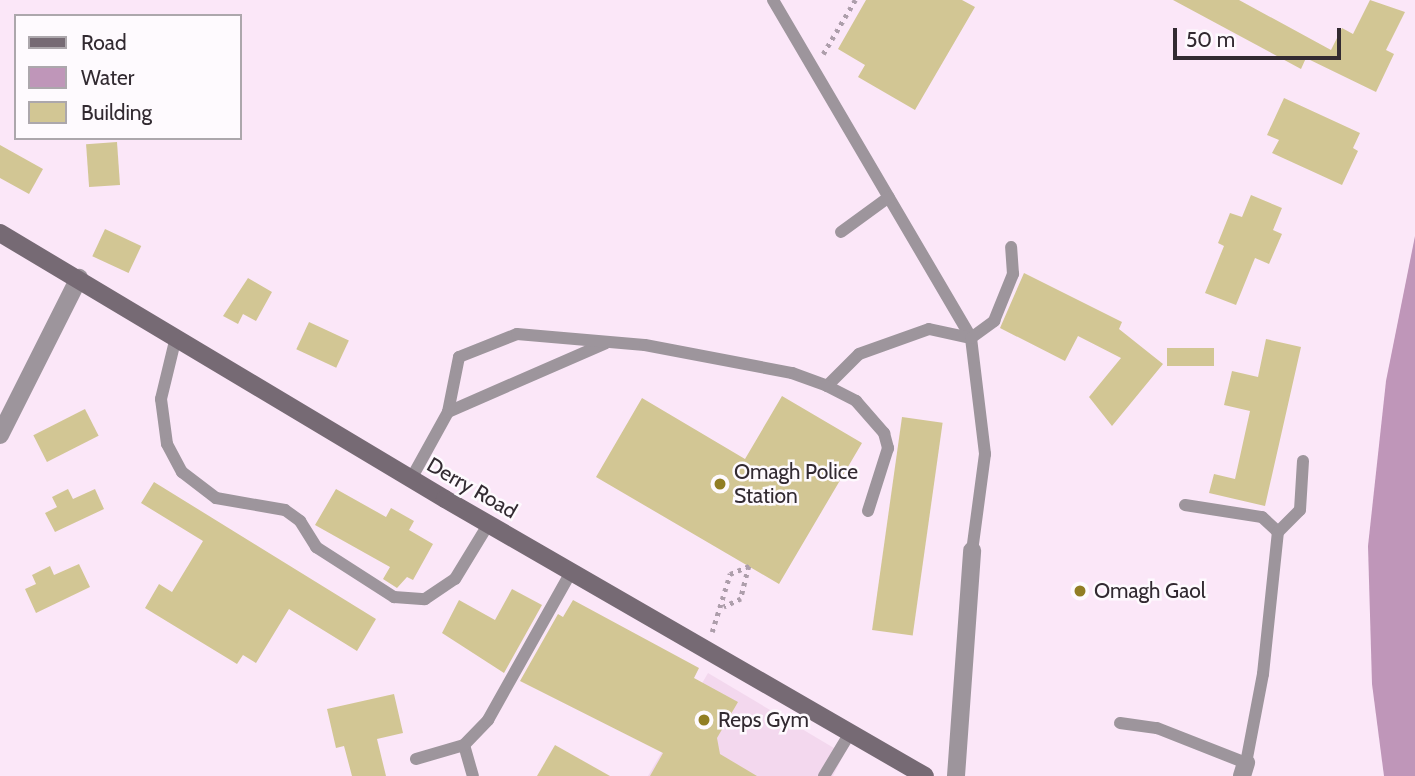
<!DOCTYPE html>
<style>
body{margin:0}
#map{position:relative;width:1415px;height:776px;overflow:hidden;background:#fbe7f8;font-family:Cabin,sans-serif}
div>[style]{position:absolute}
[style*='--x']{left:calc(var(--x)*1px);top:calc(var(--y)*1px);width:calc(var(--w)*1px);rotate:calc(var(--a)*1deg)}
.built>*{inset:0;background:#f3d8ee}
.water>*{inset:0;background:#bf96b9}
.building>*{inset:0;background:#d2c694;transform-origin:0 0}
.path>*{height:4.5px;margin-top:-2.25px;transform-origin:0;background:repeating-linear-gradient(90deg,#ad9eab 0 3.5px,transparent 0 8.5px)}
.lane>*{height:12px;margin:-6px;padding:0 6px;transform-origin:6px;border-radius:6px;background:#9d959c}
.street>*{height:18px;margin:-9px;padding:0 9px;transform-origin:9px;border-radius:9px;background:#9d959c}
.secondary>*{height:18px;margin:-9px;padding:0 9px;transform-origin:9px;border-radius:9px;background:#766a74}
.dots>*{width:19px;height:19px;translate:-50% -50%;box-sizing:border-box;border:4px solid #fefafe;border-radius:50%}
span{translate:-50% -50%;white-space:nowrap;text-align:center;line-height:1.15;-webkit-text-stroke:5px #fefafe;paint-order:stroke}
.poi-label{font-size:21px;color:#322a31}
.left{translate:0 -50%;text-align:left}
.street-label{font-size:21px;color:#322a31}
.legend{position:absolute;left:14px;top:14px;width:228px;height:126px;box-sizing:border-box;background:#fefafe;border:2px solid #aca7ac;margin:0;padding:9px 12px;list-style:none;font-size:21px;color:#322a31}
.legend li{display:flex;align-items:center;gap:14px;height:35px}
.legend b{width:35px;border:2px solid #aca7ac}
.scale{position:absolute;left:1173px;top:28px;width:168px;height:32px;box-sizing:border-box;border:4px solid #322a31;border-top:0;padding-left:9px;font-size:21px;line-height:24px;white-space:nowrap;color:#322a31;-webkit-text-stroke:5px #fefafe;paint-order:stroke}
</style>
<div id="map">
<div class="built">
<i style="clip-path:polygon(708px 673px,844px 754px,833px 776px,648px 776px)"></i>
</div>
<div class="water">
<i style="clip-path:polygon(1415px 236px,1415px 776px,1384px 776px,1372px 684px,1368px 546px,1386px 381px)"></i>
</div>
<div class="building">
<i style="clip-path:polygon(866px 0,962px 0,975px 7px,915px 110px,858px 77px,865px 65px,838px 49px)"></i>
<i style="clip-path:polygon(1173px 0,1239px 0,1331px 50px,1342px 28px,1353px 34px,1370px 0,1405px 12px,1386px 50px,1394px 54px,1376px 92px,1306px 58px,1301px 69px)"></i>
<i style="clip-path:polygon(1284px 98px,1360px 133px,1353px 148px,1358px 151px,1342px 185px,1272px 153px,1279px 140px,1267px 135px)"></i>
<i style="left:117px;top:142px;width:43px;height:31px;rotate:86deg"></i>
<i style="clip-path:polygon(0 145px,43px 169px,29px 194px,0 178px)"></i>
<i style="clip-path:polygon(1251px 195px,1282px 208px,1273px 230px,1282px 234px,1269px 264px,1255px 258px,1236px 305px,1205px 293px,1224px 246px,1218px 243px,1230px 213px,1242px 217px)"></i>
<i style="left:105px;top:229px;width:40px;height:30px;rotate:25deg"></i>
<i style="clip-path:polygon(1024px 273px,1122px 322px,1119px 329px,1163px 364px,1112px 426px,1089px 397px,1121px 358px,1078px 336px,1065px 361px,1000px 328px)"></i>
<i style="clip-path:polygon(248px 278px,272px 292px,256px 321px,243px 314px,238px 324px,223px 316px)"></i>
<i style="left:309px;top:322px;width:44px;height:30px;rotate:25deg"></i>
<i style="clip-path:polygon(1266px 339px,1301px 347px,1265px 506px,1209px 493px,1214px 474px,1235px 479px,1250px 411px,1224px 405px,1232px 371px,1258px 377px)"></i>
<i style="left:1214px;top:348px;width:18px;height:47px;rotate:90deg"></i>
<i style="clip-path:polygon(782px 396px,862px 443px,779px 584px,596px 477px,642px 398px,745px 459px)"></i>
<i style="left:85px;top:409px;width:30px;height:58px;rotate:63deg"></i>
<i style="left:902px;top:417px;width:41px;height:215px;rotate:8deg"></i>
<i style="clip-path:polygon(154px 482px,376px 619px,357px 651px,289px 609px,256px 663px,243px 655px,237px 664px,145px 608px,159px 584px,172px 592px,203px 541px,141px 503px)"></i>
<i style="clip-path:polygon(68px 489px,73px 499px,95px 489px,104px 509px,55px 532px,45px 513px,57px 507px,52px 497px)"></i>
<i style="clip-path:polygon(336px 489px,386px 517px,391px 508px,414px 521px,409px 530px,433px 544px,413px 580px,407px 577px,397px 588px,383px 579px,390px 567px,315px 525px)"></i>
<i style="clip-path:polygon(79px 564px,90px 587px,36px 613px,25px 589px,36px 584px,32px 575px,50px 566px,54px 575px)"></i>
<i style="clip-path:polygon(512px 589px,542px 605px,504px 673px,442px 633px,459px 600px,495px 620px)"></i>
<i style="clip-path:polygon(573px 600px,699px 668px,694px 678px,738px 702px,717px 738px,720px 754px,757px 776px,650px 776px,663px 753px,520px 681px,558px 614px,563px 617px)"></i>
<i style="clip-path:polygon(394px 694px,403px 733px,377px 739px,386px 776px,352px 776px,344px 746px,336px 748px,327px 709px)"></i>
<i style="clip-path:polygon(555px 745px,610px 776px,537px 776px)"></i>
</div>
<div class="path">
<i style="--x:823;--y:54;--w:63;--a:-59.3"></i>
<i style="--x:712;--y:632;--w:61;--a:-72.8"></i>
<i style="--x:730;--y:574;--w:21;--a:-23"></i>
<i style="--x:749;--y:566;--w:34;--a:104"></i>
<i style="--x:741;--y:599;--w:19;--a:155"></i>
</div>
<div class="lane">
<i style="--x:773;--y:0;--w:392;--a:59.6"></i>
<i style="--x:971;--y:338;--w:117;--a:83.1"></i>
<i style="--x:985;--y:454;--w:98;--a:97.6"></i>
<i style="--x:841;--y:232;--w:59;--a:-36.1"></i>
<i style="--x:176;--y:337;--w:64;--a:103.6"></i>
<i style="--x:161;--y:399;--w:45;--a:82.4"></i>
<i style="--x:167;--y:444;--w:32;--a:62"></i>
<i style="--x:182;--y:472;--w:43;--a:37.4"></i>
<i style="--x:216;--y:498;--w:70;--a:9.9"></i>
<i style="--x:285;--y:510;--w:19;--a:36"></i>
<i style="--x:300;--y:521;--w:31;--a:58"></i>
<i style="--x:316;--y:547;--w:93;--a:32.7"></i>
<i style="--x:394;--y:597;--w:31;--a:4"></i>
<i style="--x:425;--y:599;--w:36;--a:-34"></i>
<i style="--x:455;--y:579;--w:63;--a:-58.6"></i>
<i style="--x:827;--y:386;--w:45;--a:-45"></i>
<i style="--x:859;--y:354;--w:74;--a:-19.7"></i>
<i style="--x:929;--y:329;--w:43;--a:12.1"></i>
<i style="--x:971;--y:338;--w:29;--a:-36"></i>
<i style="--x:994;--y:321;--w:51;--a:-68"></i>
<i style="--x:1013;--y:274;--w:27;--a:-94"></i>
<i style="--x:448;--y:412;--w:172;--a:-23.6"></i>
<i style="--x:411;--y:479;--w:77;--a:-61.1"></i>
<i style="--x:448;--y:412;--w:56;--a:-78.7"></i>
<i style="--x:459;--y:357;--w:62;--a:-21.6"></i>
<i style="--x:517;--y:334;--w:128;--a:4.9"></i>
<i style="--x:645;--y:345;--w:150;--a:10.8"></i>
<i style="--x:792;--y:373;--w:37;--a:20"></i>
<i style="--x:827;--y:386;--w:33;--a:27"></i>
<i style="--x:856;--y:401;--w:43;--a:48.8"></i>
<i style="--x:884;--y:433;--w:16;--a:75"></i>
<i style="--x:888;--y:448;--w:66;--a:107.6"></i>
<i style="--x:1185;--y:505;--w:78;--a:8.9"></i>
<i style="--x:1262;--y:517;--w:22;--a:43"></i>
<i style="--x:1120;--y:723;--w:37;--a:8"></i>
<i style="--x:1157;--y:728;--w:96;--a:21.5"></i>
<i style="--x:1246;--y:763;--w:91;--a:-79.2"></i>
<i style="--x:1263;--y:674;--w:143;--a:-84"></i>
<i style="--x:1278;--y:532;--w:31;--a:-45"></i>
<i style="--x:1300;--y:510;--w:49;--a:-86.5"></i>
<i style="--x:464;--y:745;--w:32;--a:74"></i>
<i style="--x:416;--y:759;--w:50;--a:-16.3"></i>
<i style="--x:464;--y:745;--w:35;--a:-46"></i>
<i style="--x:488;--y:720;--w:170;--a:-60.7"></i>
<i style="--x:824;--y:776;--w:50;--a:-58.8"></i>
</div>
<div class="street">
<i style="--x:0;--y:435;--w:176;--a:-63.3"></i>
<i style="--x:956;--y:776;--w:226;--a:-85.9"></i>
<i style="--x:1242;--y:776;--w:14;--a:-73"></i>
</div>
<div class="secondary">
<i style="--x:0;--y:233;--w:518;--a:30.87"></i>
<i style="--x:445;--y:499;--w:554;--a:29.99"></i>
</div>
<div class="dots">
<i style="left:720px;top:484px;background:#917e24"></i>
<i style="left:1080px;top:591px;background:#917e24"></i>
<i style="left:704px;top:720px;background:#917e24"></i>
</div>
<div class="poi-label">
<span class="left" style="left:734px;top:484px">Omagh Police<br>Station</span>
<span class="left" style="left:1094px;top:591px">Omagh Gaol</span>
<span class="left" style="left:718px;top:720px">Reps Gym</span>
</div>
<div class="street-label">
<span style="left:472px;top:488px;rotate:30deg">Derry Road</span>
</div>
<ul class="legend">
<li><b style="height:9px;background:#766a74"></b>Road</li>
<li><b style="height:19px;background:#bf96b9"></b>Water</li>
<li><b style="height:19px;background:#d2c694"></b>Building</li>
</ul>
<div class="scale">50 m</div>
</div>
